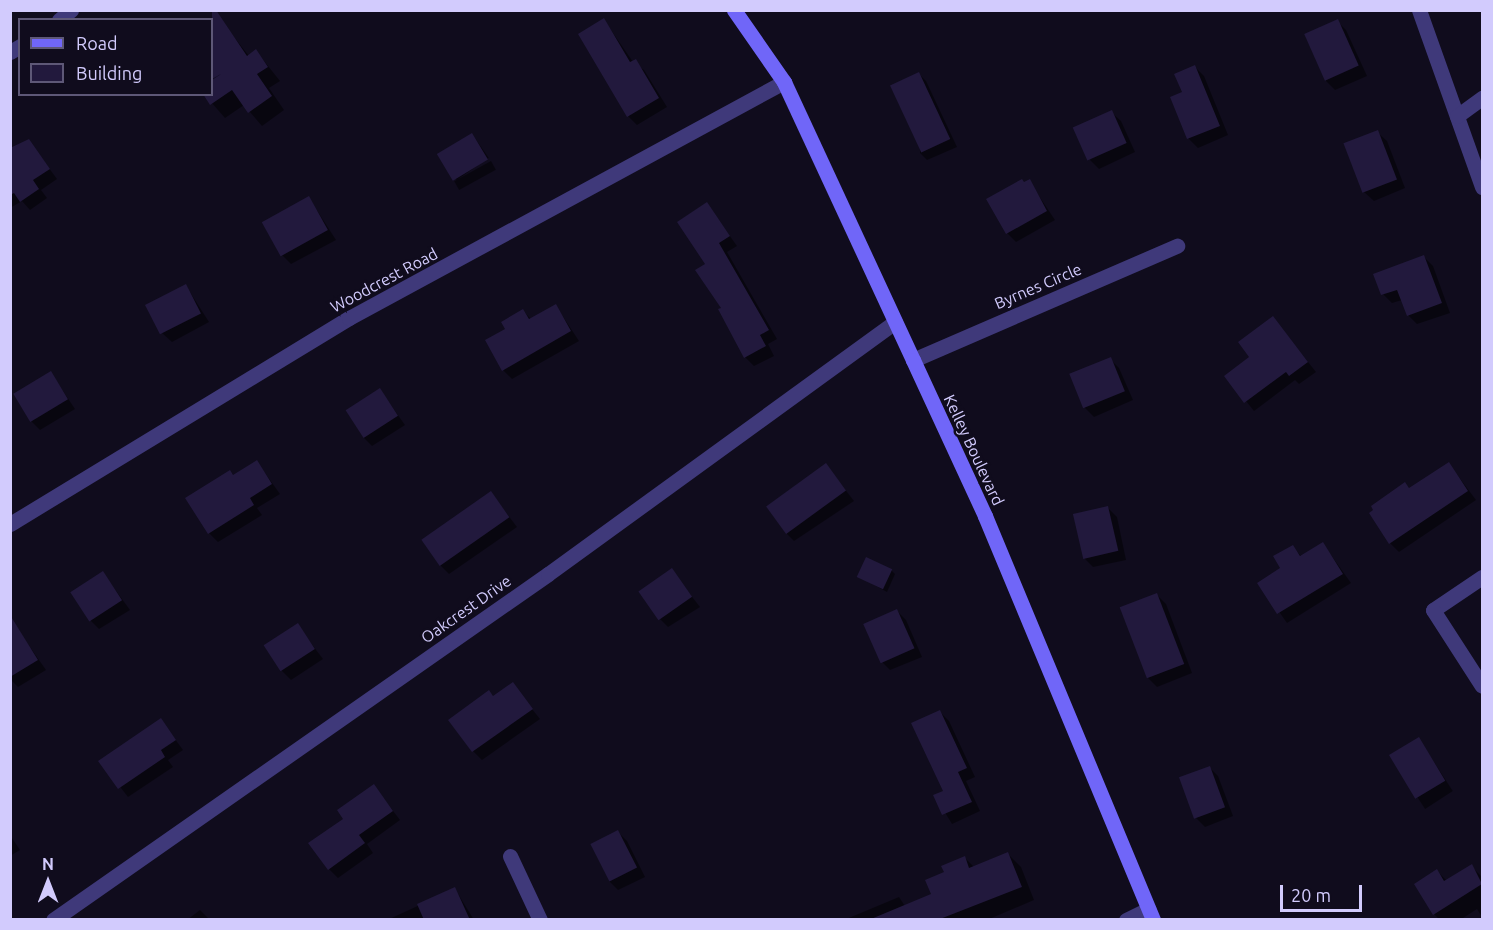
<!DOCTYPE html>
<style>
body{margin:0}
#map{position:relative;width:1493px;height:930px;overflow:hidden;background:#100c1d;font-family:Ubuntu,sans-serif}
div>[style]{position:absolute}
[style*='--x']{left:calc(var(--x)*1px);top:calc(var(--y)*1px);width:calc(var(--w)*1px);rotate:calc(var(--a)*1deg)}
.shadow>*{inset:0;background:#0007;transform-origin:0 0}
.building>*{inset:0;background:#22193d;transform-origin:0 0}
.street>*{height:15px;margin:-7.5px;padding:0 7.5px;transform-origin:7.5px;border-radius:7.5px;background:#3f397a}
.secondary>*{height:15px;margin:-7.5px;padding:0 7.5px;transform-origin:7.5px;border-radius:7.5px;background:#7066f8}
span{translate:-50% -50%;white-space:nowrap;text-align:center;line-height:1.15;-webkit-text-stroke:5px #100c1d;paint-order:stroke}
.street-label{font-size:16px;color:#d2cbfd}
.frame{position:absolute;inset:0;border:12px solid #d2cbfd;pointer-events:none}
.legend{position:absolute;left:18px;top:18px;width:195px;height:78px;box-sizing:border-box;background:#100c1d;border:2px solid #5e5877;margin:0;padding:8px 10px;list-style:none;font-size:18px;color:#d2cbfd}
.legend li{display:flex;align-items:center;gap:12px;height:30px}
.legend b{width:30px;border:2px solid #5e5877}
.north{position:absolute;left:18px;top:852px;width:60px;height:60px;-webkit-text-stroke:4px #100c1d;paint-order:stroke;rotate:0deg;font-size:16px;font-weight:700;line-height:24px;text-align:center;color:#d2cbfd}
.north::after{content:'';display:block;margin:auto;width:21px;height:27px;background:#d2cbfd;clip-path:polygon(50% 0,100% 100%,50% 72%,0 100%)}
.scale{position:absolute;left:1280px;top:885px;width:82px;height:27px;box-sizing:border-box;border:3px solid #d2cbfd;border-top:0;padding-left:8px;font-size:18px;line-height:21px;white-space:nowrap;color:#d2cbfd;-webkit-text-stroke:4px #100c1d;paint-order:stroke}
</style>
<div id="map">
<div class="shadow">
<i style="clip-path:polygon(218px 17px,249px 56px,256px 51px,280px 81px,269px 88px,284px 110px,262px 126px,244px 105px,225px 118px,204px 94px,212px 94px,212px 82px,219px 77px,212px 68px,212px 21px)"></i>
<i style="clip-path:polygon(604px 20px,633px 62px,644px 70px,667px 107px,637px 125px,628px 116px)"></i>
<i style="clip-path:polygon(1337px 21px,1346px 30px,1367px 76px,1335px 90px,1326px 81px,1306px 35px)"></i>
<i style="clip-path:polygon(1195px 67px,1204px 76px,1228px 135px,1198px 148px,1189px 139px,1172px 97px,1184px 92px)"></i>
<i style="clip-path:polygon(919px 74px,926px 81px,957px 147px,927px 160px,920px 153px)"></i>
<i style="clip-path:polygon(1111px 112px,1121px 121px,1135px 152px,1099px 169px,1090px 160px)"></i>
<i style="clip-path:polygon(1377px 132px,1387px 141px,1405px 188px,1374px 201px,1364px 192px,1346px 144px)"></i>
<i style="left:472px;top:134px;width:29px;height:39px;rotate:55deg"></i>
<i style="clip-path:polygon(29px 141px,57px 179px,41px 190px,47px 198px,30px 210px,22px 201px,10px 208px,10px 153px)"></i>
<i style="left:491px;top:161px;width:10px;height:42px;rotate:61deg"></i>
<i style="clip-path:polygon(1029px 181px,1055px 220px,1016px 242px,1007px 233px,1024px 184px)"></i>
<i style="clip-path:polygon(309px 198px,336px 240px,291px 264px,282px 255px)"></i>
<i style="clip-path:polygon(707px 204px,737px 246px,727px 252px,777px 339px,768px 344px,774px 356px,754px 366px,745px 357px,707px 264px)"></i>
<i style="clip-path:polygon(1424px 257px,1433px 266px,1450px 313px,1417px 324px,1408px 315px,1402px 300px,1392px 303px,1383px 294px)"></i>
<i style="clip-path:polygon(186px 286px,209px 322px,172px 342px,162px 333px)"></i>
<i style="clip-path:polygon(556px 306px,579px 341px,512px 379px,503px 370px,507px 330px,523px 311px,532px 320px)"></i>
<i style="clip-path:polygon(1273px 318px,1316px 372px,1299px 384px,1295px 380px,1254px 411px,1226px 376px,1251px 358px)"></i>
<i style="clip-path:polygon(1110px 359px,1119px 368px,1133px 400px,1094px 417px,1085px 408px,1071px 375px)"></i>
<i style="clip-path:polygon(51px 373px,75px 409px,40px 430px,31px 421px)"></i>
<i style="clip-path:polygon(380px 390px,405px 425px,372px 446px,363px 437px)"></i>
<i style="clip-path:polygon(257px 462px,280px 494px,257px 508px,262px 515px,218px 542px,209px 533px,234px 476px)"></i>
<i style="clip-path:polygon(1449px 464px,1476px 500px,1399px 552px,1390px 543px,1405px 484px,1410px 489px)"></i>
<i style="clip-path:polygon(826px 465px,854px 501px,794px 541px,785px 532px)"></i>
<i style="clip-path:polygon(491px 493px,517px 527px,449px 574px,440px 565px)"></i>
<i style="clip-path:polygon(1108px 508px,1117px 517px,1126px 560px,1093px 567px,1084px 558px)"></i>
<i style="clip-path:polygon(1323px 544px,1351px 583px,1287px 623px,1259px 583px,1282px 569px,1292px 546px,1301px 556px)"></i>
<i style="clip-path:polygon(671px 570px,700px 607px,668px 627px,659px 618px)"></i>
<i style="clip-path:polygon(891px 570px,895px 574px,887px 592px,858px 576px)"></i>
<i style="clip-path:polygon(103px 573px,130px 610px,99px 629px,90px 620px)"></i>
<i style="clip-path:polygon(1157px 595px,1166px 604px,1192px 673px,1157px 687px,1148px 678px)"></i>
<i style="clip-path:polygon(897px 611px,906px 620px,922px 657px,890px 670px,881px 661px)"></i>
<i style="clip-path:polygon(297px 625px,323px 659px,291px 680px,282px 671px)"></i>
<i style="clip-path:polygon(20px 633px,46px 670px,18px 687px,10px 679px,10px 639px)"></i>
<i style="clip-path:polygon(512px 684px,540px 719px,482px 760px,473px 751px,489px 692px,494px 697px)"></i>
<i style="clip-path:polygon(940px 712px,949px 721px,975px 777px,966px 781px,980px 811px,952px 824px,935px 796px,945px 792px)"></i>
<i style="clip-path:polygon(161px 720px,183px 750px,168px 760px,173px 767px,128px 797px,100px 761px)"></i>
<i style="left:1419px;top:739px;width:62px;height:33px;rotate:57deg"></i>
<i style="clip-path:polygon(1209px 767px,1218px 776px,1233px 816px,1205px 827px,1196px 818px)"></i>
<i style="clip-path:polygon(374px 786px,400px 820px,367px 844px,373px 853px,338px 878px,329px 869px,345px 819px)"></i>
<i style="clip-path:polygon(618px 832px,627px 841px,645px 877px,618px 890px,609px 881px)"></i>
<i style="clip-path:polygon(10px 835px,20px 850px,10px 856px)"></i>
<i style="clip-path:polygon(1008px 854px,1021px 867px,1034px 900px,987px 920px,934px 920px,925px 898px,933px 895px,946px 873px,965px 858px,974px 867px)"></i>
<i style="clip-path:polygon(1471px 866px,1482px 877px,1482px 917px,1477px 909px,1460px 920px,1440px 920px,1434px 914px,1437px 871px,1447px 881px)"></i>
<i style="clip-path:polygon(455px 889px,474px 920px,387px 920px)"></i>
<i style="clip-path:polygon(899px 897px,914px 920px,844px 920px)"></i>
<i style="clip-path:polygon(200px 910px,210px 920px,187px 920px)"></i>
</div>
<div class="building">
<i style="clip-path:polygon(212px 10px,216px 10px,247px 56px,256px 49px,268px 67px,257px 74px,272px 96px,248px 113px,232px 90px,210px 105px,203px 94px,212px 94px,212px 80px,221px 74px,212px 79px)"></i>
<i style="clip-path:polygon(604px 18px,630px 62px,636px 59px,659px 98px,627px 117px,578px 34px)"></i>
<i style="left:1338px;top:19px;width:51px;height:37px;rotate:66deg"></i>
<i style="clip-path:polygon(1195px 65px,1220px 126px,1187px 139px,1170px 97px,1182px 92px,1174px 74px)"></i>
<i style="left:919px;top:72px;width:74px;height:32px;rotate:65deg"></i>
<i style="left:1112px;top:110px;width:36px;height:43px;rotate:66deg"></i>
<i style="left:1378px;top:130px;width:53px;height:37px;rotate:69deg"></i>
<i style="left:472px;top:133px;width:31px;height:41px;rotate:59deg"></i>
<i style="clip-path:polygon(29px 139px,50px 169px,33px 180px,39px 189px,20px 202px,14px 193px,10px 195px,10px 148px)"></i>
<i style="clip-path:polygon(1022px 179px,1024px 182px,1030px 179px,1047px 211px,1006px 234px,986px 199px)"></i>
<i style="left:309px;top:196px;width:39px;height:54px;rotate:61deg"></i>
<i style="clip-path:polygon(707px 202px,730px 236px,719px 243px,769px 330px,760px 335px,766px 346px,744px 358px,718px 309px,721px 308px,695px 270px,705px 264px,677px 222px)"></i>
<i style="clip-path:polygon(1424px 255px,1442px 303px,1407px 316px,1397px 290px,1381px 295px,1373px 274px)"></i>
<i style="left:186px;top:284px;width:33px;height:46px;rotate:63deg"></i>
<i style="clip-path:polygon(556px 304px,571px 331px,502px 371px,485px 340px,505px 329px,501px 322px,523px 309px,529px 319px)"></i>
<i style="clip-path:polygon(1273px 316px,1308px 362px,1289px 376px,1286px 372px,1244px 403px,1224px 376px,1249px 357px,1238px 342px)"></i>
<i style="left:1111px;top:357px;width:37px;height:45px;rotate:68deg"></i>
<i style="left:51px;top:371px;width:33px;height:44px;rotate:59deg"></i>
<i style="left:380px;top:388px;width:33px;height:41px;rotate:57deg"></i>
<i style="clip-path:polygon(257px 460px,272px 484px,250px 498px,254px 505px,208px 534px,185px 498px,230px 470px,233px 475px)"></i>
<i style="clip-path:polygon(1449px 462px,1468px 491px,1389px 544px,1369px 513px,1373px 510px,1371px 506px,1405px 482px,1409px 488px)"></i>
<i style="left:826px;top:463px;width:34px;height:74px;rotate:54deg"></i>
<i style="left:491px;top:491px;width:32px;height:85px;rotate:55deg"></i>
<i style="left:1108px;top:506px;width:46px;height:36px;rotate:77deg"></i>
<i style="clip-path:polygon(1323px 542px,1343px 574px,1277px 614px,1257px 583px,1280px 568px,1273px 556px,1293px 545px,1300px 556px)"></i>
<i style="left:866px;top:557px;width:29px;height:22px;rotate:25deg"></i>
<i style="left:672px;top:568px;width:35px;height:41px;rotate:55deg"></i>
<i style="left:103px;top:571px;width:35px;height:39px;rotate:57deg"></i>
<i style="left:1157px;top:593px;width:76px;height:40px;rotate:69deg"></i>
<i style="left:897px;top:609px;width:43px;height:37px;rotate:66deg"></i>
<i style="clip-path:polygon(10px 615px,38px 660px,10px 677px)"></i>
<i style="left:298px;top:623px;width:31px;height:41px;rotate:57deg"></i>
<i style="clip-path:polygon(513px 682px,533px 709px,472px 752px,448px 720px,489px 690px,493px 696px)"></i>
<i style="clip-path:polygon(940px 710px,967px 768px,958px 772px,972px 802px,942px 815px,933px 795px,943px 791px,911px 723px)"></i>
<i style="clip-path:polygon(161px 718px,176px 740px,161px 750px,165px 757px,118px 789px,98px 761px)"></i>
<i style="left:1419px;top:737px;width:51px;height:35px;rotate:59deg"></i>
<i style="left:1210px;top:766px;width:44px;height:33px;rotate:70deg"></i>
<i style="clip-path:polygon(374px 784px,393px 811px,359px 835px,365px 843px,328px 870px,308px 843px,343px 819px,337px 810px)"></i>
<i style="left:618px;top:830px;width:42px;height:31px;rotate:63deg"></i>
<i style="clip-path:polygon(1008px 852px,1022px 887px,940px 919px,871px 919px,931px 894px,925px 880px,944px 872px,941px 866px,965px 856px,969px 868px)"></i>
<i style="clip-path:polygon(1472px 864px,1482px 884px,1433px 915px,1414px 884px,1437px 869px,1444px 881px)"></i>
<i style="clip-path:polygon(455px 887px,470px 920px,424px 920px,417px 904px)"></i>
</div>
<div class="street">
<i style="--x:1419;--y:10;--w:188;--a:70.4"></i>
<i style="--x:59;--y:20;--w:16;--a:-40"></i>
<i style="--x:10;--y:52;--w:12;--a:-31"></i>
<i style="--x:1457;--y:116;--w:31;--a:-36"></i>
<i style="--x:913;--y:360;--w:288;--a:-23.4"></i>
<i style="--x:10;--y:524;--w:397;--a:-31.3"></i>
<i style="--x:349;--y:318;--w:495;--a:-28.5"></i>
<i style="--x:1482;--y:577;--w:59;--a:146"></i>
<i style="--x:1433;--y:610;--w:90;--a:57.2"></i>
<i style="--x:510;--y:856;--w:71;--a:64.9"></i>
<i style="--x:53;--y:920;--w:604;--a:-34.95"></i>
<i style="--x:548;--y:574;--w:429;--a:-36"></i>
<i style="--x:1126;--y:920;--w:25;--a:-26"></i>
</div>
<div class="secondary">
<i style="--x:734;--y:10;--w:88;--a:55.2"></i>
<i style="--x:784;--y:82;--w:306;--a:65.1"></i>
<i style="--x:913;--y:360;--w:172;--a:65.2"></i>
<i style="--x:985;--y:516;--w:438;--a:67.4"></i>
</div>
<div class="street-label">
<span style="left:384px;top:280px;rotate:-28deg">Woodcrest Road</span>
<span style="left:1038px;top:286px;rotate:-23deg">Byrnes Circle</span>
<span style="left:974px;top:450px;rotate:65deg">Kelley Boulevard</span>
<span style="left:466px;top:609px;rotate:-35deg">Oakcrest Drive</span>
</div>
<div class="frame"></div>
<ul class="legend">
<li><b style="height:8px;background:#7066f8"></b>Road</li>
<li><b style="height:16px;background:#22193d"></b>Building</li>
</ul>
<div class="north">N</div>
<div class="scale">20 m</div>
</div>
